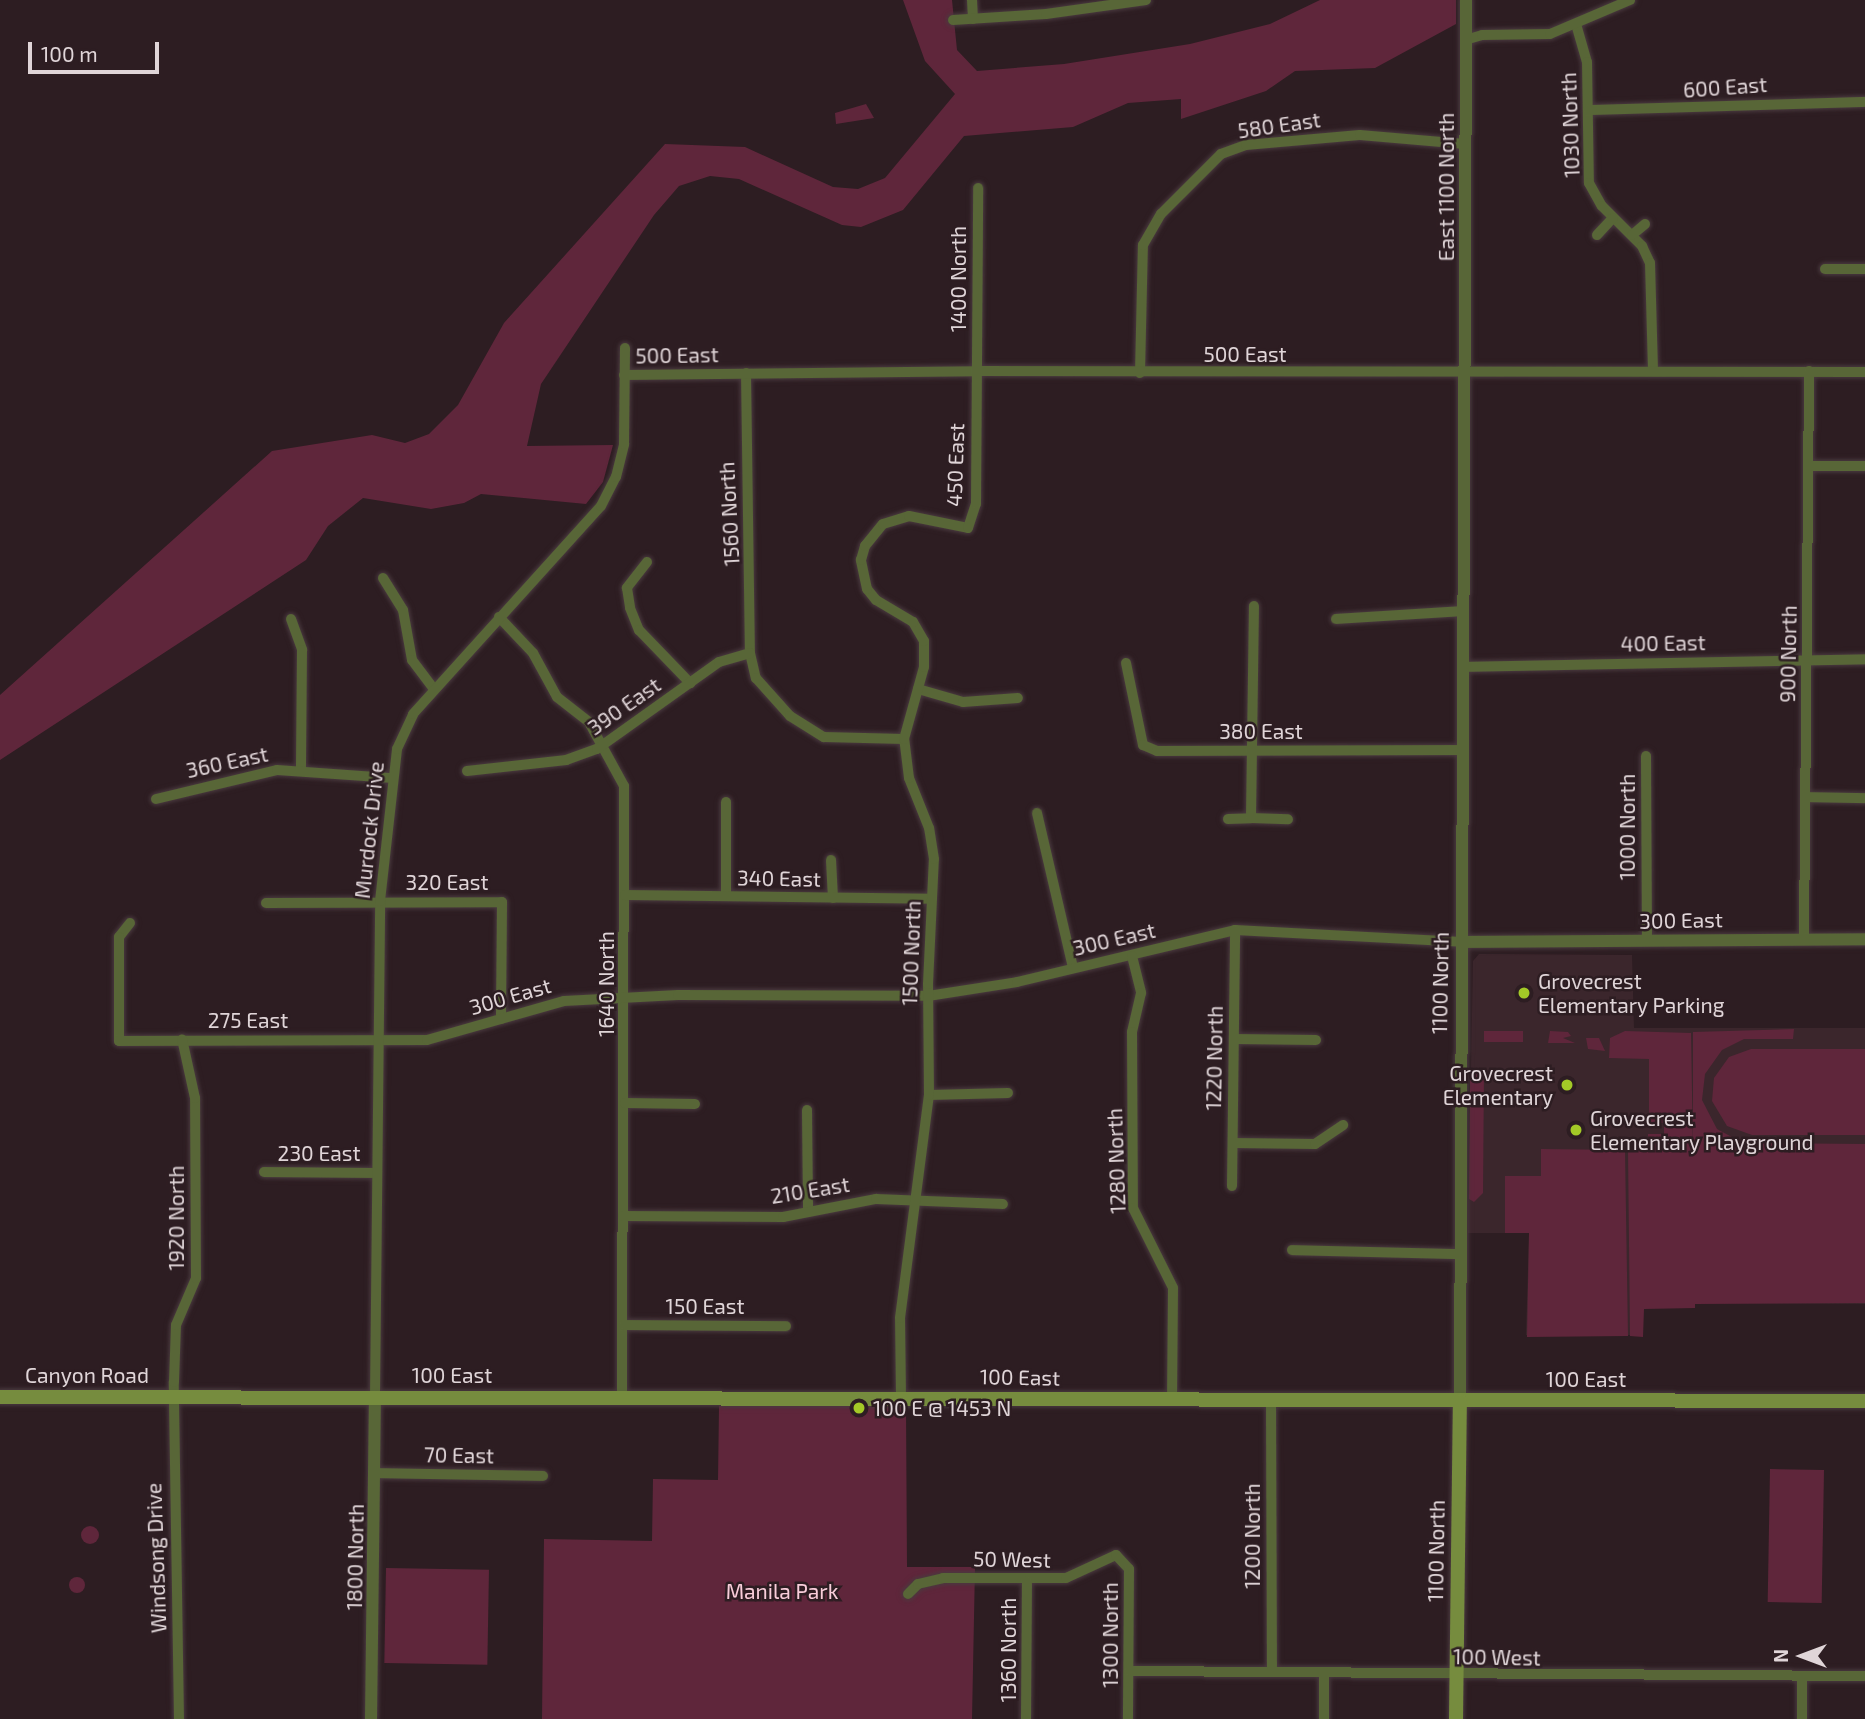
<!DOCTYPE html>
<style>
body{margin:0}
#map{position:relative;width:1865px;height:1719px;overflow:hidden;background:#2d1d22;font-family:"Exo 2",sans-serif}
div>[style]{position:absolute}
[style*='--x']{left:calc(var(--x)*1px);top:calc(var(--y)*1px);width:calc(var(--w)*1px);rotate:calc(var(--a)*1deg)}
.built>*{inset:0;background:#3b262c}
.green>*{inset:0;background:#5f263b;transform-origin:0 0}
.round{border-radius:50%}
.roads{filter:drop-shadow(0 0 2px #4a3a3f) drop-shadow(0 0 2px #4a3a3f)}
.minor>*{height:10px;margin:-5px;padding:0 5px;transform-origin:5px;border-radius:5px;background:#586637}
.tertiary>*{height:12px;margin:-6px;padding:0 6px;transform-origin:6px;border-radius:6px;background:#586637}
.secondary>*{height:14px;margin:-7px;padding:0 7px;transform-origin:7px;border-radius:7px;background:#768c3e}
.dots>*{width:19px;height:19px;translate:-50% -50%;box-sizing:border-box;border:4px solid #2d1d22;border-radius:50%}
span{translate:-50% -50%;white-space:nowrap;text-align:center;line-height:1.15;-webkit-text-stroke:5px #2d1d22;paint-order:stroke}
.street-label{font-size:21px;color:#e0d5d8}
.poi-label{font-size:21px;color:#e0d5d8}
.left{translate:0 -50%;text-align:left}
.right{translate:-100% -50%;text-align:right}
.park-label{font-size:21px;color:#f9cdda}
.north{position:absolute;left:1767px;top:1621px;width:70px;height:70px;-webkit-text-stroke:5px #2d1d22;paint-order:stroke;rotate:270deg;font-size:19px;font-weight:700;line-height:28px;text-align:center;color:#e0d5d8}
.north::after{content:'';display:block;margin:auto;width:24px;height:32px;background:#e0d5d8;clip-path:polygon(50% 0,100% 100%,50% 72%,0 100%)}
.scale{position:absolute;left:28px;top:42px;width:131px;height:32px;box-sizing:border-box;border:4px solid #e0d5d8;border-top:0;padding-left:9px;font-size:21px;line-height:24px;white-space:nowrap;color:#e0d5d8;-webkit-text-stroke:5px #2d1d22;paint-order:stroke}
</style>
<div id="map">
<div class="built">
<i style="clip-path:polygon(1479px 954px,1632px 955px,1634px 1028px,1865px 1028px,1865px 1304px,1696px 1303px,1637px 1285px,1636px 1335px,1526px 1335px,1529px 1233px,1468px 1233px,1473px 961px)"></i>
</div>
<div class="green">
<i style="clip-path:polygon(903px 0,952px 0,957px 50px,977px 71px,1064px 64px,1190px 44px,1270px 24px,1320px 0,1456px 0,1456px 24px,1375px 68px,1295px 71px,1266px 91px,1181px 119px,1181px 99px,1128px 103px,1073px 127px,964px 136px,903px 210px,861px 227px,842px 225px,739px 179px,710px 176px,679px 186px,654px 215px,541px 384px,527px 446px,613px 445px,603px 482px,586px 504px,481px 494px,464px 503px,431px 509px,363px 498px,328px 526px,306px 560px,0 760px,0 695px,272px 451px,372px 435px,405px 443px,429px 434px,458px 405px,504px 323px,665px 144px,745px 147px,833px 187px,858px 189px,885px 178px,955px 94px,925px 61px)"></i>
<i style="clip-path:polygon(866px 104px,874px 118px,836px 124px,835px 113px)"></i>
<i style="clip-path:polygon(1794px 1029px,1793px 1039px,1744px 1039px,1722px 1050px,1705px 1074px,1702px 1100px,1717px 1129px,1743px 1143px,1865px 1144px,1865px 1303px,1695px 1304px,1695px 1308px,1644px 1309px,1643px 1337px,1630px 1336px,1628px 1150px,1648px 1150px,1648px 1134px,1664px 1134px,1664px 1123px,1649px 1123px,1649px 1059px,1609px 1058px,1610px 1038px,1625px 1031px,1691px 1033px,1693px 1152px,1693px 1032px)"></i>
<i style="left:1484px;top:1031px;width:39px;height:11px"></i>
<i style="clip-path:polygon(1550px 1031px,1568px 1032px,1571px 1036px,1563px 1038px,1575px 1043px,1548px 1043px)"></i>
<i style="clip-path:polygon(1586px 1038px,1599px 1038px,1605px 1051px,1588px 1049px)"></i>
<i style="clip-path:polygon(1751px 1049px,1865px 1049px,1865px 1135px,1752px 1135px,1727px 1126px,1712px 1101px,1714px 1078px,1729px 1057px)"></i>
<i style="clip-path:polygon(1470px 1069px,1484px 1069px,1483px 1193px,1474px 1202px,1469px 1199px)"></i>
<i style="clip-path:polygon(1541px 1149px,1625px 1150px,1628px 1336px,1527px 1337px,1529px 1233px,1505px 1233px,1505px 1176px,1541px 1176px)"></i>
<i style="clip-path:polygon(719px 1406px,906px 1406px,907px 1567px,975px 1567px,972px 1719px,542px 1719px,544px 1539px,652px 1541px,653px 1479px,718px 1480px)"></i>
<i style="left:1824px;top:1470px;width:133px;height:54px;rotate:91deg"></i>
<i class="round" style="left:81px;top:1526px;width:18px;height:18px"></i>
<i style="left:386px;top:1568px;width:103px;height:95px;rotate:1deg"></i>
<i class="round" style="left:69px;top:1577px;width:16px;height:16px"></i>
</div>
<div class="roads">
<div class="minor">
<i style="--x:972;--y:0;--w:19;--a:87"></i>
<i style="--x:953;--y:20;--w:93;--a:-3.7"></i>
<i style="--x:1046;--y:14;--w:101;--a:-8"></i>
<i style="--x:1576;--y:24;--w:40;--a:74"></i>
<i style="--x:1587;--y:62;--w:121;--a:89.1"></i>
<i style="--x:1589;--y:183;--w:26;--a:61"></i>
<i style="--x:1602;--y:206;--w:57;--a:45"></i>
<i style="--x:1642;--y:246;--w:19;--a:65"></i>
<i style="--x:1650;--y:263;--w:107;--a:88.4"></i>
<i style="--x:1465;--y:40;--w:18;--a:-16"></i>
<i style="--x:1482;--y:35;--w:68;--a:-0.8"></i>
<i style="--x:1550;--y:34;--w:87;--a:-23"></i>
<i style="--x:1588;--y:110;--w:277;--a:-1.7"></i>
<i style="--x:1597;--y:235;--w:23;--a:-47"></i>
<i style="--x:1632;--y:235;--w:17;--a:-40"></i>
<i style="--x:1825;--y:269;--w:40;--a:0"></i>
<i style="--x:746;--y:373;--w:280;--a:89.2"></i>
<i style="--x:750;--y:653;--w:26;--a:77"></i>
<i style="--x:756;--y:678;--w:51;--a:48.2"></i>
<i style="--x:790;--y:716;--w:40;--a:32"></i>
<i style="--x:824;--y:737;--w:80;--a:1.4"></i>
<i style="--x:1140;--y:373;--w:128;--a:-88.7"></i>
<i style="--x:1143;--y:245;--w:36;--a:-60"></i>
<i style="--x:1161;--y:214;--w:85;--a:-45"></i>
<i style="--x:1221;--y:154;--w:27;--a:-20"></i>
<i style="--x:1246;--y:145;--w:114;--a:-5"></i>
<i style="--x:1360;--y:135;--w:105;--a:4.9"></i>
<i style="--x:624;--y:375;--w:353;--a:-0.6"></i>
<i style="--x:977;--y:371;--w:888;--a:0.06"></i>
<i style="--x:1808;--y:466;--w:57;--a:0"></i>
<i style="--x:647;--y:562;--w:33;--a:128"></i>
<i style="--x:627;--y:588;--w:20;--a:81"></i>
<i style="--x:630;--y:608;--w:24;--a:68"></i>
<i style="--x:639;--y:630;--w:74;--a:46.1"></i>
<i style="--x:383;--y:578;--w:38;--a:58"></i>
<i style="--x:403;--y:610;--w:51;--a:79.8"></i>
<i style="--x:412;--y:660;--w:36;--a:53"></i>
<i style="--x:499;--y:617;--w:50;--a:46.6"></i>
<i style="--x:533;--y:653;--w:50;--a:61.4"></i>
<i style="--x:557;--y:697;--w:41;--a:38"></i>
<i style="--x:589;--y:722;--w:73;--a:61.3"></i>
<i style="--x:624;--y:786;--w:610;--a:90.19"></i>
<i style="--x:291;--y:619;--w:33;--a:70"></i>
<i style="--x:302;--y:650;--w:119;--a:90.5"></i>
<i style="--x:1336;--y:619;--w:127;--a:-3.6"></i>
<i style="--x:1126;--y:663;--w:84;--a:78.3"></i>
<i style="--x:1143;--y:745;--w:15;--a:23"></i>
<i style="--x:1157;--y:751;--w:307;--a:-0.2"></i>
<i style="--x:1463;--y:667;--w:402;--a:-1.1"></i>
<i style="--x:918;--y:689;--w:47;--a:16.1"></i>
<i style="--x:963;--y:702;--w:55;--a:-4.2"></i>
<i style="--x:1646;--y:756;--w:184;--a:89.7"></i>
<i style="--x:467;--y:771;--w:100;--a:-6.3"></i>
<i style="--x:566;--y:760;--w:33;--a:-20"></i>
<i style="--x:597;--y:749;--w:150;--a:-35.5"></i>
<i style="--x:719;--y:662;--w:32;--a:-16"></i>
<i style="--x:1805;--y:797;--w:60;--a:1"></i>
<i style="--x:156;--y:799;--w:124;--a:-13.5"></i>
<i style="--x:277;--y:770;--w:113;--a:4"></i>
<i style="--x:726;--y:802;--w:94;--a:90"></i>
<i style="--x:1037;--y:813;--w:159;--a:76.9"></i>
<i style="--x:1251;--y:818;--w:37;--a:2"></i>
<i style="--x:1228;--y:819;--w:23;--a:-2"></i>
<i style="--x:1251;--y:818;--w:212;--a:-89.2"></i>
<i style="--x:831;--y:860;--w:38;--a:87"></i>
<i style="--x:625;--y:895;--w:307;--a:0.7"></i>
<i style="--x:266;--y:903;--w:236;--a:-0.2"></i>
<i style="--x:502;--y:902;--w:117;--a:90.5"></i>
<i style="--x:130;--y:923;--w:18;--a:128"></i>
<i style="--x:119;--y:937;--w:104;--a:90"></i>
<i style="--x:119;--y:1041;--w:308;--a:-0.2"></i>
<i style="--x:427;--y:1040;--w:142;--a:-15.9"></i>
<i style="--x:564;--y:1001;--w:114;--a:-3"></i>
<i style="--x:678;--y:995;--w:250;--a:0.2"></i>
<i style="--x:928;--y:996;--w:90;--a:-8.9"></i>
<i style="--x:1017;--y:982;--w:224;--a:-13.4"></i>
<i style="--x:1235;--y:930;--w:227;--a:3"></i>
<i style="--x:1804;--y:938;--w:567;--a:-89.49"></i>
<i style="--x:1132;--y:956;--w:38;--a:76"></i>
<i style="--x:1141;--y:993;--w:40;--a:103"></i>
<i style="--x:1132;--y:1032;--w:176;--a:89.7"></i>
<i style="--x:1133;--y:1208;--w:89;--a:63.4"></i>
<i style="--x:1173;--y:1288;--w:111;--a:90.5"></i>
<i style="--x:1234;--y:1039;--w:82;--a:0.7"></i>
<i style="--x:929;--y:1095;--w:79;--a:-1.5"></i>
<i style="--x:625;--y:1103;--w:70;--a:0.8"></i>
<i style="--x:807;--y:1110;--w:102;--a:89.4"></i>
<i style="--x:1233;--y:1143;--w:82;--a:0.7"></i>
<i style="--x:1315;--y:1144;--w:34;--a:-34"></i>
<i style="--x:264;--y:1172;--w:110;--a:0.5"></i>
<i style="--x:1232;--y:1186;--w:256;--a:-89.3"></i>
<i style="--x:623;--y:1216;--w:160;--a:0.4"></i>
<i style="--x:783;--y:1217;--w:95;--a:-11"></i>
<i style="--x:876;--y:1199;--w:127;--a:2.3"></i>
<i style="--x:1292;--y:1250;--w:167;--a:1.4"></i>
<i style="--x:624;--y:1325;--w:162;--a:0.4"></i>
<i style="--x:375;--y:1396;--w:495;--a:-89.4"></i>
<i style="--x:380;--y:901;--w:153;--a:-83.6"></i>
<i style="--x:397;--y:749;--w:38;--a:-65"></i>
<i style="--x:413;--y:714;--w:280;--a:-47.9"></i>
<i style="--x:601;--y:506;--w:33;--a:-63"></i>
<i style="--x:616;--y:477;--w:34;--a:-76"></i>
<i style="--x:624;--y:444;--w:96;--a:-89.4"></i>
<i style="--x:901;--y:1397;--w:79;--a:-90.7"></i>
<i style="--x:900;--y:1318;--w:225;--a:-82.6"></i>
<i style="--x:929;--y:1095;--w:111;--a:-90.5"></i>
<i style="--x:928;--y:984;--w:125;--a:-87.3"></i>
<i style="--x:934;--y:859;--w:31;--a:-99"></i>
<i style="--x:929;--y:828;--w:54;--a:-111.8"></i>
<i style="--x:909;--y:778;--w:39;--a:-97"></i>
<i style="--x:904;--y:739;--w:75;--a:-74.5"></i>
<i style="--x:924;--y:667;--w:26;--a:-90"></i>
<i style="--x:924;--y:641;--w:22;--a:-120"></i>
<i style="--x:913;--y:622;--w:43;--a:-149.3"></i>
<i style="--x:876;--y:600;--w:14;--a:-129"></i>
<i style="--x:867;--y:589;--w:30;--a:-102"></i>
<i style="--x:861;--y:560;--w:15;--a:-74"></i>
<i style="--x:865;--y:546;--w:28;--a:-51"></i>
<i style="--x:883;--y:524;--w:27;--a:-17"></i>
<i style="--x:909;--y:516;--w:60;--a:11.5"></i>
<i style="--x:968;--y:528;--w:25;--a:-72"></i>
<i style="--x:976;--y:504;--w:316;--a:-89.6"></i>
<i style="--x:1271;--y:1399;--w:273;--a:89.8"></i>
<i style="--x:375;--y:1473;--w:168;--a:1"></i>
<i style="--x:908;--y:1594;--w:14;--a:-45"></i>
<i style="--x:918;--y:1584;--w:26;--a:-13"></i>
<i style="--x:943;--y:1578;--w:123;--a:0"></i>
<i style="--x:1066;--y:1578;--w:55;--a:-24.7"></i>
<i style="--x:1116;--y:1555;--w:19;--a:47"></i>
<i style="--x:1129;--y:1569;--w:150;--a:90.4"></i>
<i style="--x:1129;--y:1671;--w:736;--a:0.39"></i>
<i style="--x:1324;--y:1672;--w:47;--a:90"></i>
<i style="--x:1802;--y:1676;--w:43;--a:90"></i>
<i style="--x:179;--y:1719;--w:337;--a:-90.9"></i>
<i style="--x:174;--y:1382;--w:57;--a:-88"></i>
<i style="--x:176;--y:1325;--w:51;--a:-66.9"></i>
<i style="--x:196;--y:1278;--w:180;--a:-90.3"></i>
<i style="--x:195;--y:1098;--w:60;--a:-102.4"></i>
<i style="--x:1026;--y:1719;--w:138;--a:-89.6"></i>
</div>
<div class="tertiary">
<i style="--x:1462;--y:942;--w:403;--a:-0.4"></i>
<i style="--x:1460;--y:1401;--w:1401;--a:-89.75"></i>
<i style="--x:371;--y:1719;--w:323;--a:-89.3"></i>
</div>
<div class="secondary">
<i style="--x:0;--y:1397;--w:1865;--a:0.12"></i>
<i style="--x:1456;--y:1719;--w:318;--a:-89.3"></i>
</div>
</div>
<div class="dots">
<i style="left:1524px;top:993px;background:#a3c927"></i>
<i style="left:1567px;top:1085px;background:#a3c927"></i>
<i style="left:1576px;top:1130px;background:#a3c927"></i>
<i style="left:859px;top:1408px;background:#a3c927"></i>
</div>
<div class="street-label">
<span style="left:1725px;top:87px;rotate:-4deg">600 East</span>
<span style="left:1279px;top:125px;rotate:-8deg">580 East</span>
<span style="left:1570px;top:125px;rotate:-92deg">1030 North</span>
<span style="left:1446px;top:187px;rotate:-90deg">East 1100 North</span>
<span style="left:958px;top:279px;rotate:-90deg">1400 North</span>
<span style="left:1245px;top:354px">500 East</span>
<span style="left:677px;top:355px;rotate:-1deg">500 East</span>
<span style="left:955px;top:465px;rotate:-88deg">450 East</span>
<span style="left:729px;top:514px;rotate:-93deg">1560 North</span>
<span style="left:1663px;top:643px;rotate:-1deg">400 East</span>
<span style="left:1788px;top:654px;rotate:-89deg">900 North</span>
<span style="left:624px;top:706px;rotate:-35deg">390 East</span>
<span style="left:1261px;top:731px">380 East</span>
<span style="left:227px;top:762px;rotate:-12deg">360 East</span>
<span style="left:1627px;top:827px;rotate:-90deg">1000 North</span>
<span style="left:369px;top:830px;rotate:-84deg">Murdock Drive</span>
<span style="left:779px;top:878px;rotate:1deg">340 East</span>
<span style="left:447px;top:882px">320 East</span>
<span style="left:1681px;top:920px;rotate:-1deg">300 East</span>
<span style="left:1114px;top:939px;rotate:-13deg">300 East</span>
<span style="left:911px;top:953px;rotate:-88deg">1500 North</span>
<span style="left:1440px;top:983px;rotate:-89deg">1100 North</span>
<span style="left:606px;top:984px;rotate:-90deg">1640 North</span>
<span style="left:510px;top:996px;rotate:-16deg">300 East</span>
<span style="left:248px;top:1020px">275 East</span>
<span style="left:1214px;top:1058px;rotate:-89deg">1220 North</span>
<span style="left:319px;top:1153px">230 East</span>
<span style="left:1116px;top:1161px;rotate:-92deg">1280 North</span>
<span style="left:810px;top:1190px;rotate:-9deg">210 East</span>
<span style="left:176px;top:1218px;rotate:-90deg">1920 North</span>
<span style="left:705px;top:1306px">150 East</span>
<span style="left:87px;top:1375px">Canyon Road</span>
<span style="left:452px;top:1375px">100 East</span>
<span style="left:1020px;top:1377px;rotate:1deg">100 East</span>
<span style="left:1586px;top:1379px">100 East</span>
<span style="left:459px;top:1455px;rotate:1deg">70 East</span>
<span style="left:1252px;top:1536px;rotate:-90deg">1200 North</span>
<span style="left:1436px;top:1551px;rotate:-89deg">1100 North</span>
<span style="left:355px;top:1557px;rotate:-89deg">1800 North</span>
<span style="left:156px;top:1558px;rotate:-92deg">Windsong Drive</span>
<span style="left:1012px;top:1559px;rotate:1deg">50 West</span>
<span style="left:1110px;top:1635px;rotate:-90deg">1300 North</span>
<span style="left:1008px;top:1650px;rotate:-90deg">1360 North</span>
<span style="left:1497px;top:1657px;rotate:1deg">100 West</span>
</div>
<div class="poi-label">
<span class="left" style="left:1538px;top:993px">Grovecrest<br>Elementary Parking</span>
<span class="right" style="left:1553px;top:1085px">Grovecrest<br>Elementary</span>
<span class="left" style="left:1590px;top:1130px">Grovecrest<br>Elementary Playground</span>
<span class="left" style="left:873px;top:1408px">100 E @ 1453 N</span>
</div>
<div class="park-label">
<span style="left:782px;top:1591px">Manila Park</span>
</div>
<div class="north">N</div>
<div class="scale">100 m</div>
</div>
